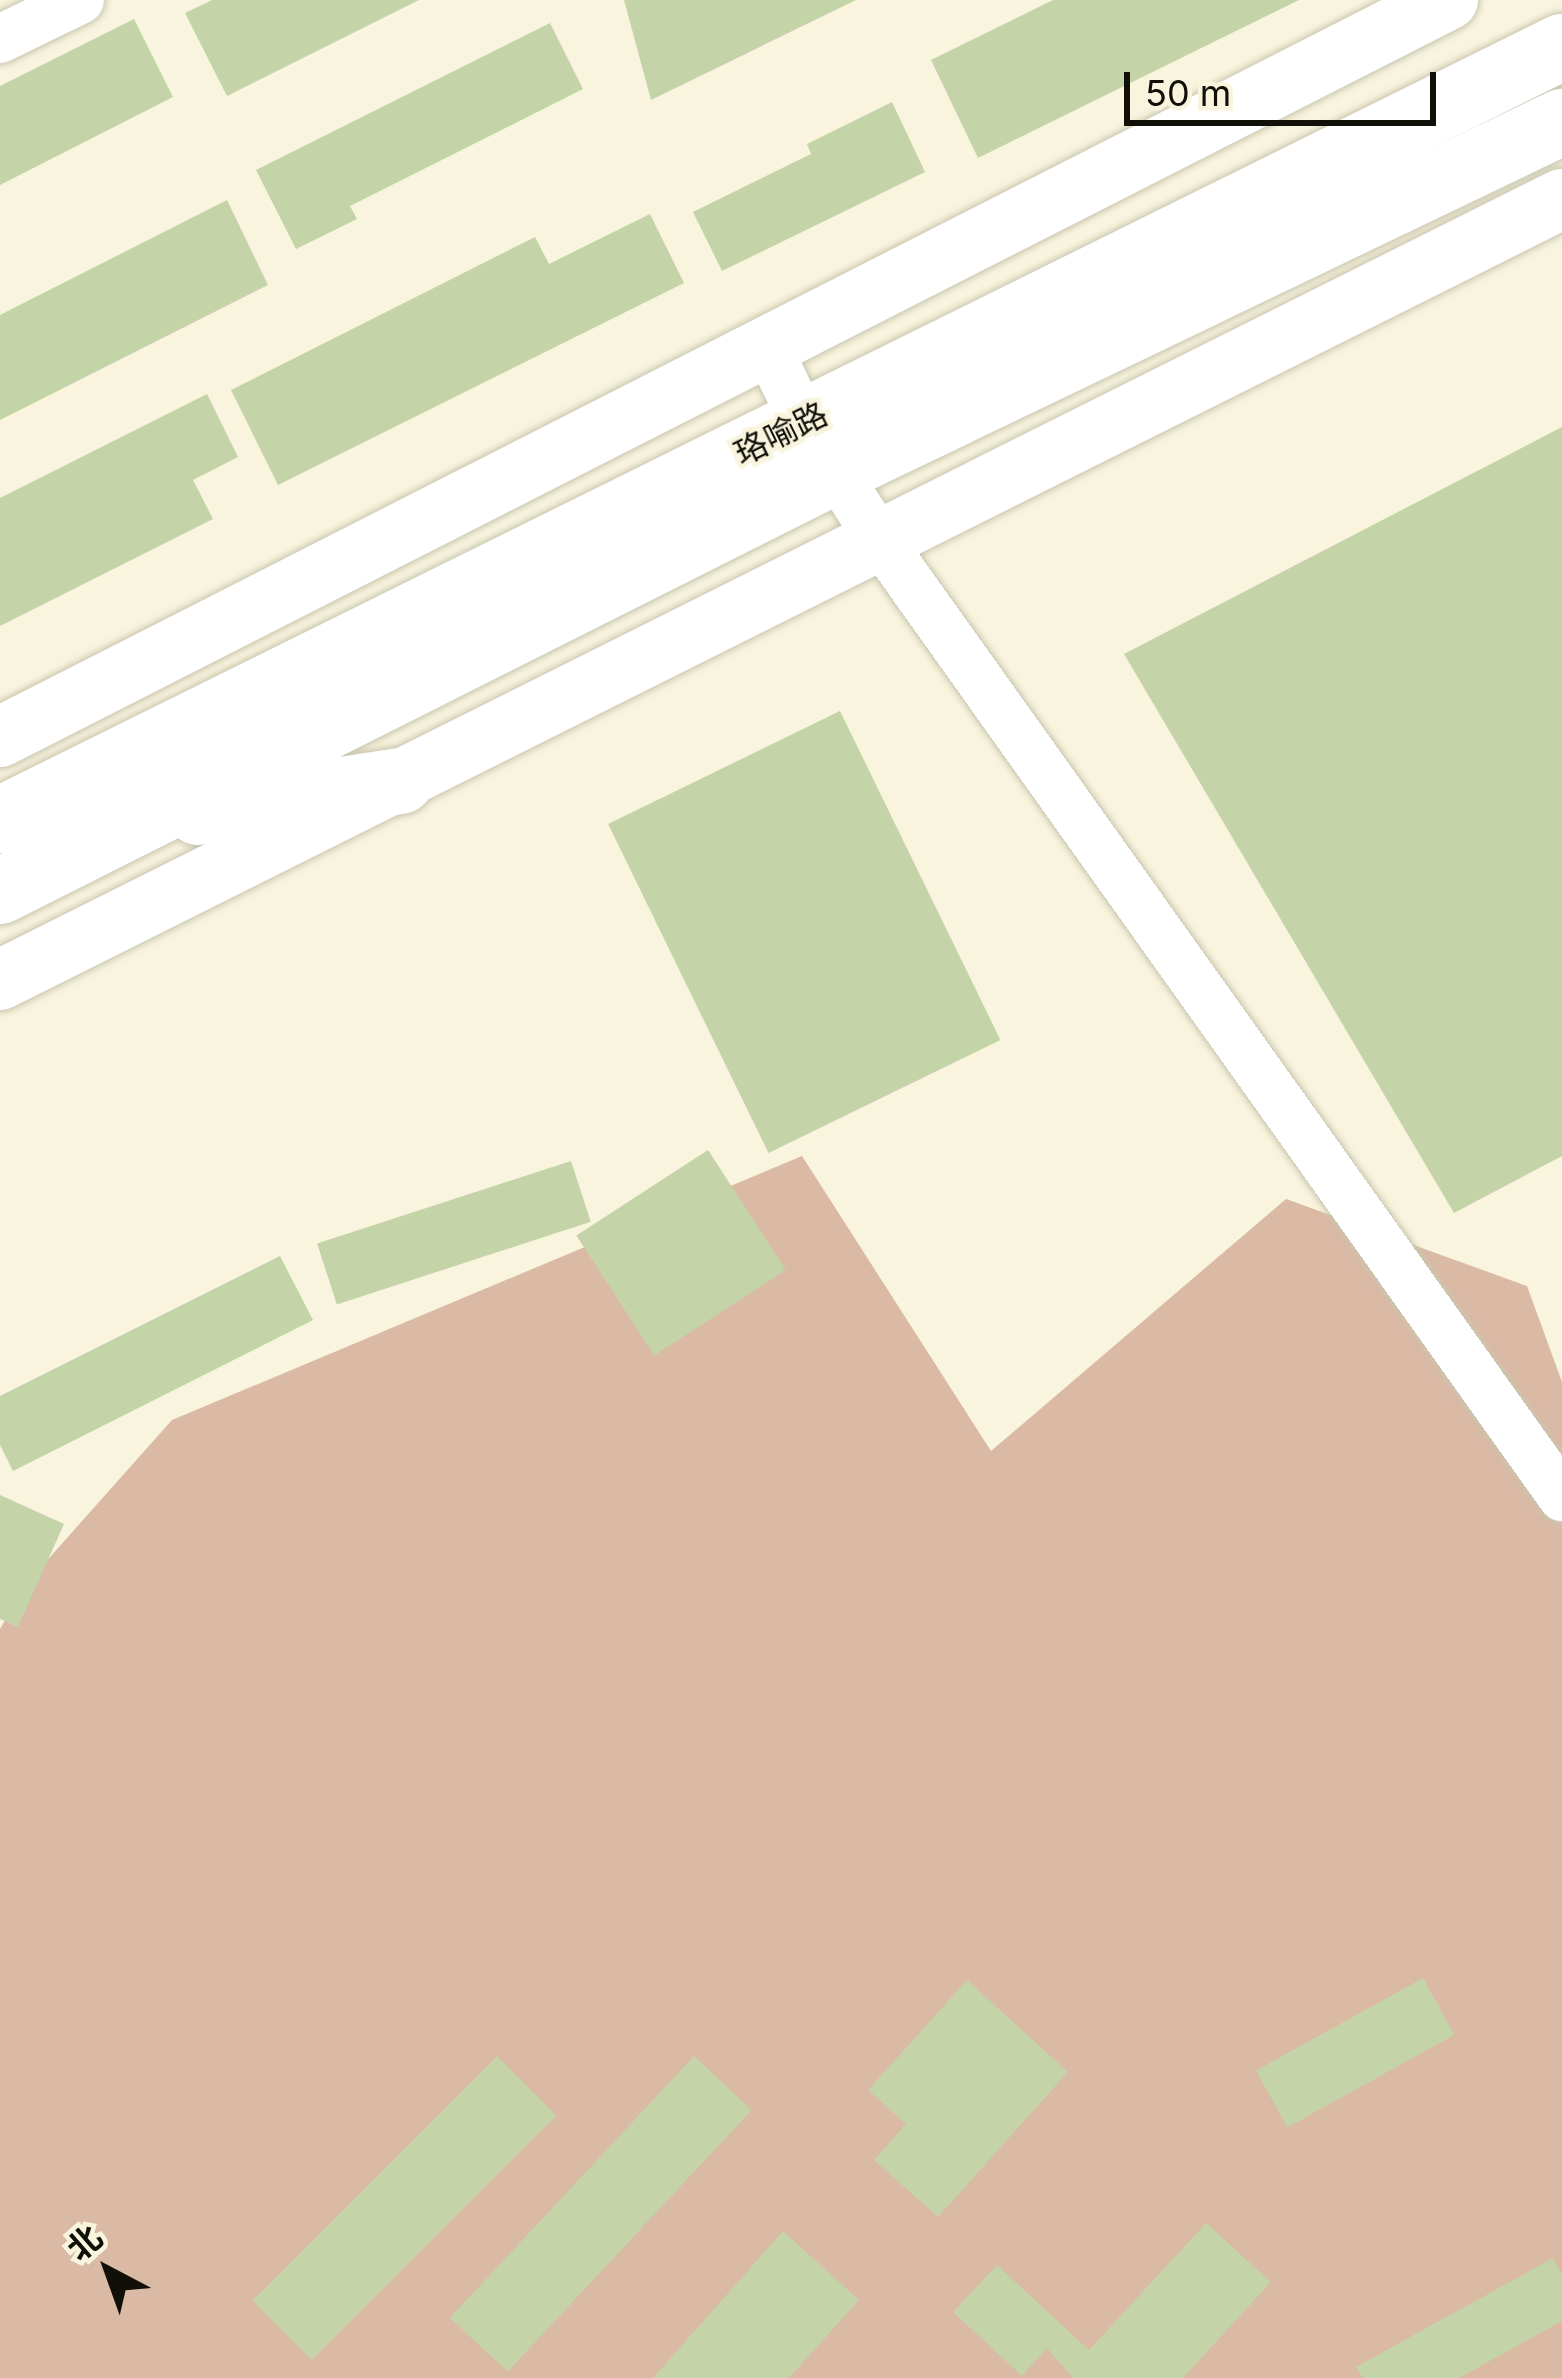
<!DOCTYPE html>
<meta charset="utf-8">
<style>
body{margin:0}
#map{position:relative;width:1562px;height:2378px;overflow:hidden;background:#f8f4de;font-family:Inter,"Noto Sans SC",sans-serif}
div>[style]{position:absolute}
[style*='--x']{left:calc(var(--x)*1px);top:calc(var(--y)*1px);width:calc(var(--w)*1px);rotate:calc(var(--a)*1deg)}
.green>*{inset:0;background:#dab9a5}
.building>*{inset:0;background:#c5d3a8;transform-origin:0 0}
.roads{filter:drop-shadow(0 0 3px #cac6b0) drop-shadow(0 0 3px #cac6b0)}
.minor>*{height:48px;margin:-24px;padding:0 24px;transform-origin:24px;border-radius:24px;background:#fff}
.major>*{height:60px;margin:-30px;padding:0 30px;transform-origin:30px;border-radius:30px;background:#fff}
.highway>*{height:66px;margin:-33px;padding:0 33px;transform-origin:33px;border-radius:33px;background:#fff}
span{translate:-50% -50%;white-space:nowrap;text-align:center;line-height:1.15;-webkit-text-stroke:9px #f8f4de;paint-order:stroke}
.street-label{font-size:33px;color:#111008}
.north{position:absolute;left:48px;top:2210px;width:120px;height:120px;-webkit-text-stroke:9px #f8f4de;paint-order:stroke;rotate:319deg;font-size:33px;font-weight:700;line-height:48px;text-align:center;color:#111008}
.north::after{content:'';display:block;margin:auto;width:42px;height:54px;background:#111008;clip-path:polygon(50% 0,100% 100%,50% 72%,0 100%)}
.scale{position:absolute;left:1124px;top:72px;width:312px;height:54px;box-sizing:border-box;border:6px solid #111008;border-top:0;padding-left:15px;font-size:36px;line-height:42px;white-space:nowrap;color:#111008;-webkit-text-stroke:9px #f8f4de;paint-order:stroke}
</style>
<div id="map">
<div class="green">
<i style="clip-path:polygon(802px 1156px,991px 1451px,1286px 1199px,1527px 1286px,1562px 1382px,1562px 2378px,0 2378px,0 1629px,26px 1584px,172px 1420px)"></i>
</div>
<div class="building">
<i style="clip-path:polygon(212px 0,419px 0,227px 96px,185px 13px)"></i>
<i style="clip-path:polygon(624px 0,856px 0,651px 100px)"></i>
<i style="clip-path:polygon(1053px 0,1299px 0,978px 158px,931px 60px)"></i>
<i style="clip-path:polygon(134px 19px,173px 97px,0 185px,0 86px)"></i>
<i style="clip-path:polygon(550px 23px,583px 89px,350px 206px,357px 219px,296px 249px,256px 170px)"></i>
<i style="clip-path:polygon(892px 102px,925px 172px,722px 271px,693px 212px,811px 154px,807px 144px)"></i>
<i style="clip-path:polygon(227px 200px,268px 285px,0 420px,0 315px)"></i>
<i style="clip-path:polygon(650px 214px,684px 283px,278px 485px,231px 390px,535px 237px,549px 264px)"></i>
<i style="clip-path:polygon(207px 394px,238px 457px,193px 480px,213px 519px,0 626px,0 498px)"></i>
<i style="clip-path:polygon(1562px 427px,1562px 1156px,1454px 1213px,1124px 654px)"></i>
<i style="left:840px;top:711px;width:366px;height:258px;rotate:64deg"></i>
<i style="left:708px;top:1150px;width:143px;height:157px;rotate:57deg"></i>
<i style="left:571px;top:1161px;width:64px;height:267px;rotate:72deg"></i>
<i style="clip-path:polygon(280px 1256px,313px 1320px,13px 1471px,0 1445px,0 1396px)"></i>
<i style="clip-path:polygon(0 1495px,64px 1524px,18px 1627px,0 1619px)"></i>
<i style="left:1423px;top:1978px;width:65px;height:191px;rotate:61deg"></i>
<i style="clip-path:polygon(967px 1980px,1068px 2072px,938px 2217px,874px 2160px,906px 2124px,868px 2090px)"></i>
<i style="left:497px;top:2056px;width:84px;height:346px;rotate:45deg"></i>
<i style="left:694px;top:2056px;width:79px;height:358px;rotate:43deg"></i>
<i style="clip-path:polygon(1206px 2223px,1271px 2282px,1183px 2378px,1073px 2378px,1047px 2348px,1022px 2376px,953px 2312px,997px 2265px,1089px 2350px)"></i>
<i style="clip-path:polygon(783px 2231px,859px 2300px,789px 2378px,653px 2378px)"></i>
<i style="clip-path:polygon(1553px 2258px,1562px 2274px,1562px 2321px,1459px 2378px,1363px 2378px,1356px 2367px)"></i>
</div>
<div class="roads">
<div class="minor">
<i style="--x:0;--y:39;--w:89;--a:-26"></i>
<i style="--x:769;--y:350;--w:81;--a:64.4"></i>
<i style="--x:804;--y:423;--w:138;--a:57.1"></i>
<i style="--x:879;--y:539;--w:1177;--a:54.51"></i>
</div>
<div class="major">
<i style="--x:0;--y:737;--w:1625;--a:-26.98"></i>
<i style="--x:0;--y:980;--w:1746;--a:-26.57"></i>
</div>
<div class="highway">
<i style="--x:198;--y:812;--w:205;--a:-8.7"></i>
<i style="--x:0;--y:820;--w:1743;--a:-26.33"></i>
<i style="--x:0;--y:891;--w:932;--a:-26.7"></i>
<i style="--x:833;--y:472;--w:809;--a:-25.65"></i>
</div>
</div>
<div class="street-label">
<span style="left:781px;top:434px;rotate:-26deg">珞喻路</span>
</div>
<div class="north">北</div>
<div class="scale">50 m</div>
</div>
